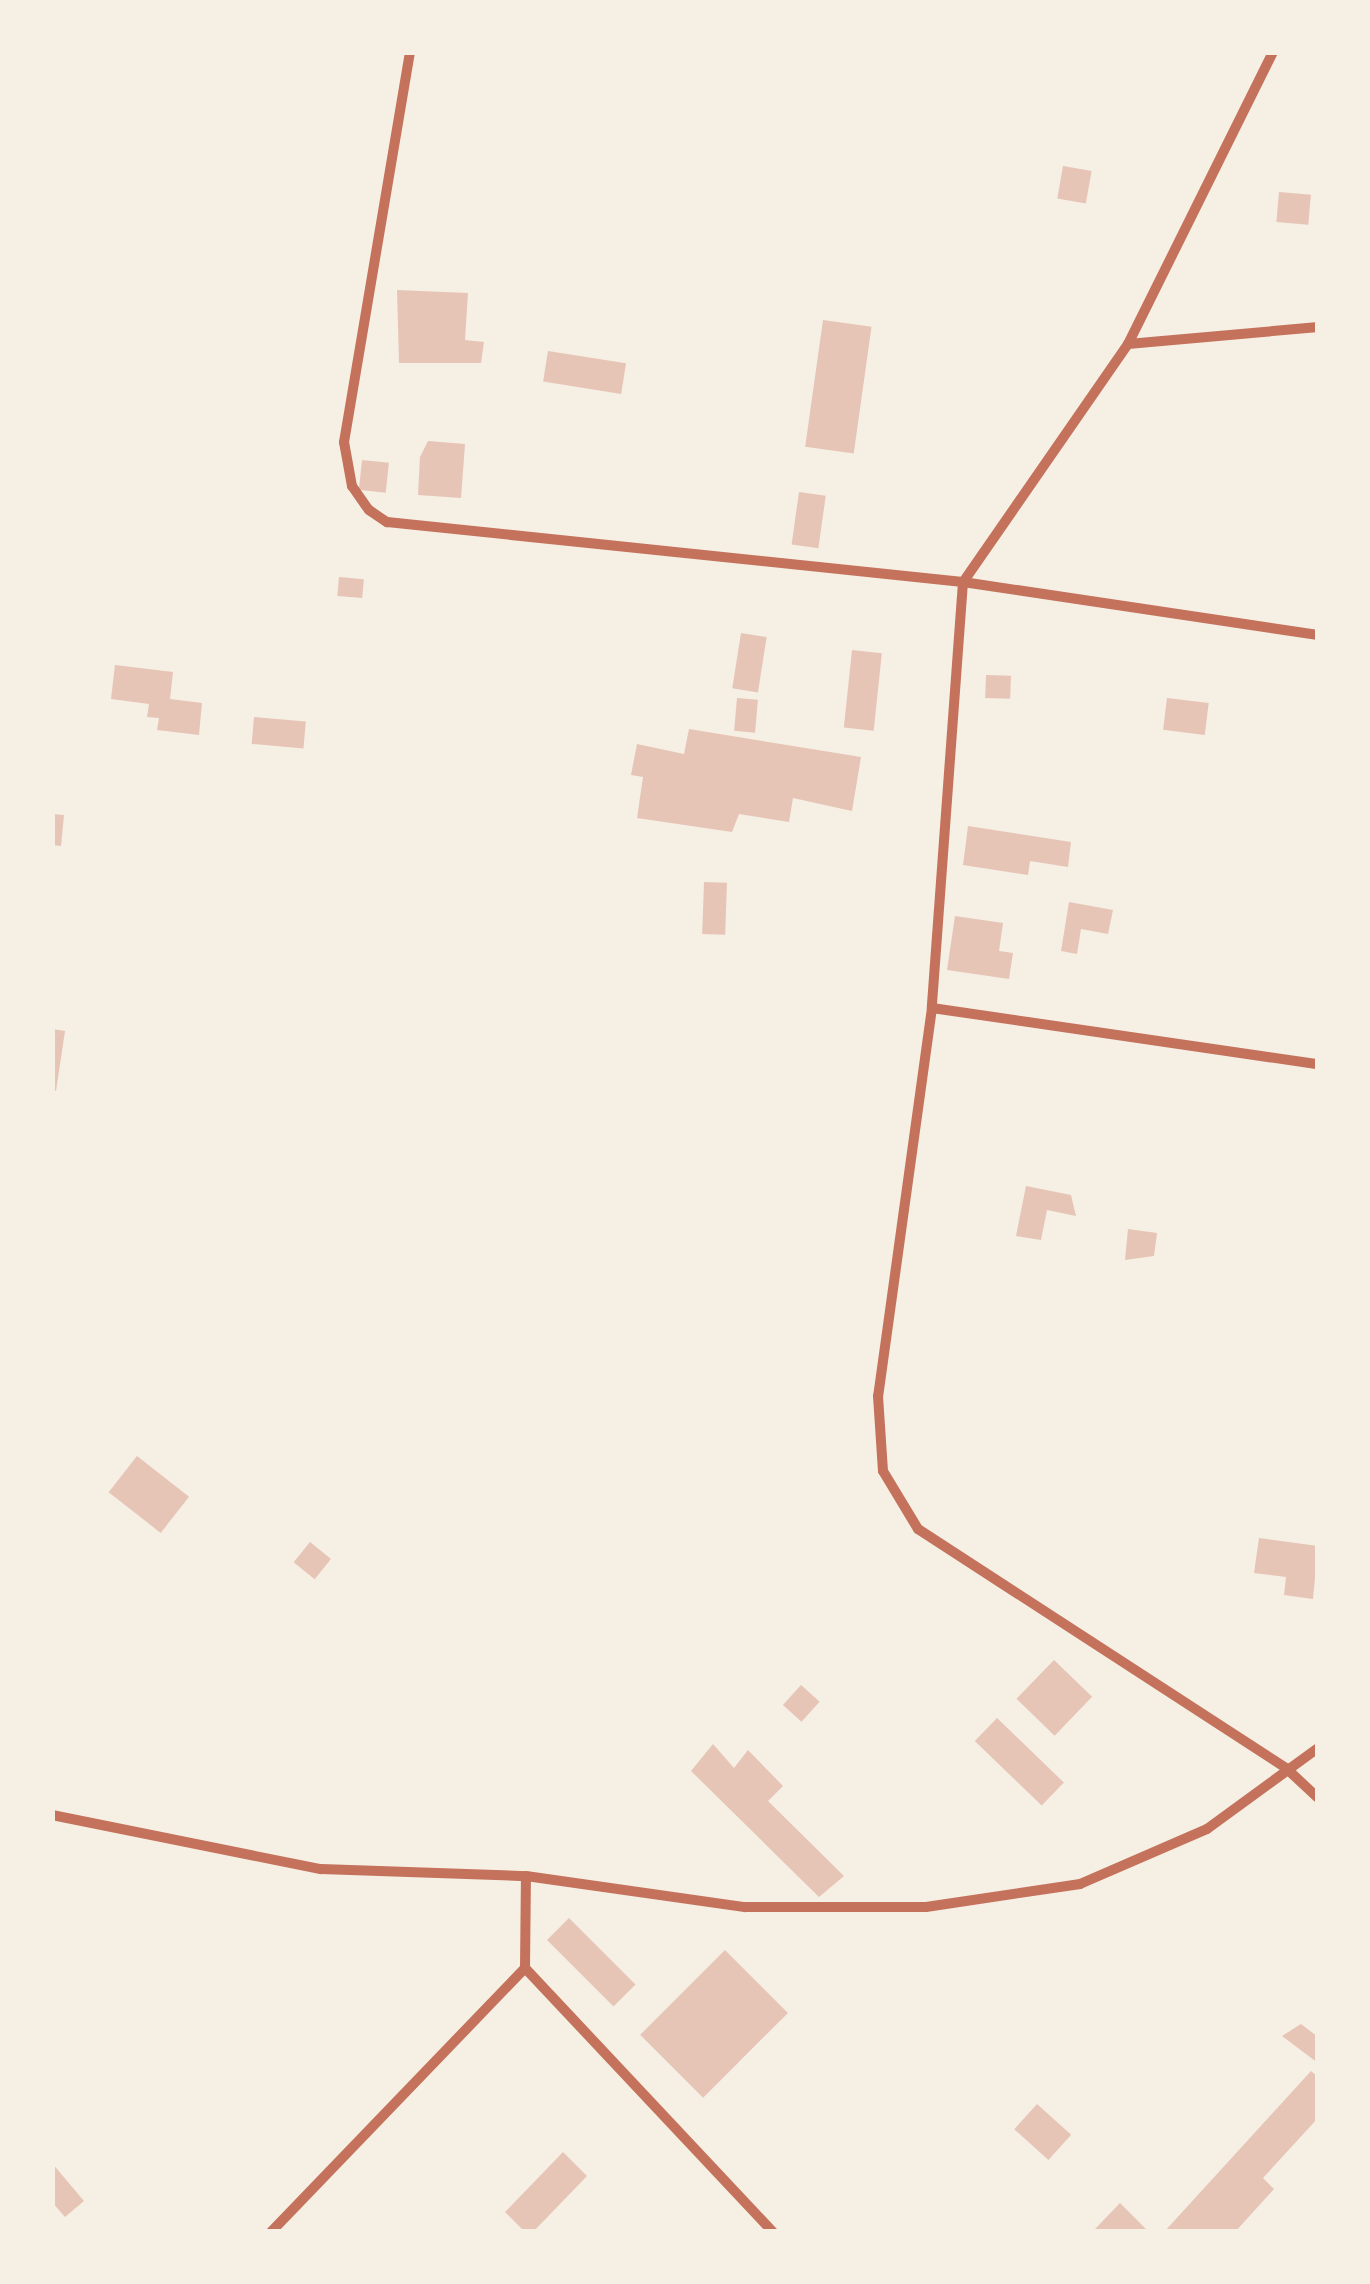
<!DOCTYPE html>
<style>
body{margin:0}
#map{position:relative;width:1370px;height:2284px;overflow:hidden;background:#f6efe4;font-family:Barlow,sans-serif}
div>[style]{position:absolute}
[style*='--x']{left:calc(var(--x)*1px);top:calc(var(--y)*1px);width:calc(var(--w)*1px);rotate:calc(var(--a)*1deg)}
.building>*{inset:0;background:#e6c5b7;transform-origin:0 0}
.minor>*{height:10px;margin:-5px;padding:0 5px;transform-origin:5px;border-radius:5px;background:#c5725c}
span{translate:-50% -50%;white-space:nowrap;text-align:center;line-height:1.15;-webkit-text-stroke:10px #f6efe4;paint-order:stroke}
.frame{position:absolute;inset:0;border:55px solid #f6efe4;pointer-events:none}
</style>
<div id="map">
<div class="building">
<i style="left:1063px;top:166px;width:29px;height:33px;rotate:10deg"></i>
<i style="left:1279px;top:192px;width:32px;height:30px;rotate:5deg"></i>
<i style="clip-path:polygon(397px 290px,468px 293px,465px 340px,484px 342px,481px 363px,399px 363px)"></i>
<i style="left:823px;top:320px;width:49px;height:128px;rotate:8deg"></i>
<i style="left:548px;top:351px;width:79px;height:31px;rotate:9deg"></i>
<i style="clip-path:polygon(428px 441px,465px 444px,461px 498px,418px 495px,420px 457px)"></i>
<i style="left:362px;top:460px;width:27px;height:30px;rotate:6deg"></i>
<i style="left:799px;top:492px;width:27px;height:53px;rotate:8deg"></i>
<i style="left:339px;top:577px;width:25px;height:19px;rotate:5deg"></i>
<i style="left:741px;top:633px;width:26px;height:56px;rotate:9deg"></i>
<i style="left:852px;top:650px;width:30px;height:78px;rotate:6deg"></i>
<i style="clip-path:polygon(115px 665px,173px 672px,170px 699px,202px 703px,199px 735px,157px 730px,159px 718px,147px 717px,149px 704px,111px 699px)"></i>
<i style="left:986px;top:675px;width:25px;height:23px;rotate:2deg"></i>
<i style="left:737px;top:698px;width:21px;height:33px;rotate:5deg"></i>
<i style="left:1167px;top:698px;width:42px;height:32px;rotate:7deg"></i>
<i style="left:254px;top:717px;width:52px;height:27px;rotate:5deg"></i>
<i style="clip-path:polygon(689px 729px,861px 757px,852px 811px,793px 798px,789px 822px,739px 814px,732px 832px,637px 818px,643px 777px,631px 775px,637px 744px,684px 754px)"></i>
<i style="clip-path:polygon(52px 814px,64px 815px,61px 846px,52px 845px)"></i>
<i style="clip-path:polygon(968px 826px,1071px 842px,1068px 867px,1030px 861px,1028px 875px,963px 865px)"></i>
<i style="left:704px;top:882px;width:23px;height:52px;rotate:2deg"></i>
<i style="clip-path:polygon(1069px 902px,1113px 910px,1108px 934px,1081px 929px,1077px 954px,1061px 951px)"></i>
<i style="clip-path:polygon(955px 916px,1003px 923px,999px 951px,1013px 953px,1009px 979px,947px 970px)"></i>
<i style="clip-path:polygon(52px 1029px,65px 1031px,56px 1091px,52px 1090px)"></i>
<i style="clip-path:polygon(1026px 1186px,1071px 1195px,1076px 1216px,1047px 1210px,1041px 1240px,1016px 1236px)"></i>
<i style="clip-path:polygon(1128px 1229px,1157px 1233px,1154px 1256px,1125px 1260px)"></i>
<i style="left:137px;top:1456px;width:66px;height:46px;rotate:38deg"></i>
<i style="clip-path:polygon(1259px 1538px,1318px 1546px,1313px 1599px,1284px 1595px,1286px 1577px,1254px 1573px)"></i>
<i style="left:310px;top:1542px;width:27px;height:26px;rotate:39deg"></i>
<i style="left:1054px;top:1660px;width:53px;height:54px;rotate:44deg"></i>
<i style="left:801px;top:1685px;width:25px;height:27px;rotate:42deg"></i>
<i style="left:997px;top:1718px;width:93px;height:32px;rotate:44deg"></i>
<i style="clip-path:polygon(713px 1744px,734px 1768px,748px 1750px,783px 1786px,768px 1801px,844px 1876px,819px 1897px,691px 1771px)"></i>
<i style="left:569px;top:1918px;width:94px;height:31px;rotate:45deg"></i>
<i style="left:725px;top:1950px;width:89px;height:120px;rotate:45deg"></i>
<i style="clip-path:polygon(1301px 2024px,1318px 2037px,1318px 2063px,1282px 2036px)"></i>
<i style="clip-path:polygon(1311px 2071px,1318px 2077px,1318px 2118px,1263px 2178px,1274px 2189px,1235px 2232px,1164px 2232px)"></i>
<i style="left:1037px;top:2104px;width:46px;height:34px;rotate:42deg"></i>
<i style="clip-path:polygon(563px 2152px,587px 2176px,533px 2232px,525px 2232px,505px 2212px)"></i>
<i style="clip-path:polygon(52px 2163px,84px 2201px,65px 2217px,52px 2202px)"></i>
<i style="clip-path:polygon(1120px 2203px,1149px 2232px,1095px 2229px)"></i>
</div>
<div class="minor">
<i style="--x:410;--y:52;--w:396;--a:99.6"></i>
<i style="--x:344;--y:442;--w:45;--a:79.7"></i>
<i style="--x:352;--y:486;--w:29;--a:55"></i>
<i style="--x:369;--y:510;--w:22;--a:34"></i>
<i style="--x:387;--y:522;--w:579;--a:5.95"></i>
<i style="--x:963;--y:582;--w:359;--a:8.5"></i>
<i style="--x:1273;--y:52;--w:326;--a:116.4"></i>
<i style="--x:1128;--y:344;--w:290;--a:124.7"></i>
<i style="--x:963;--y:582;--w:427;--a:94.2"></i>
<i style="--x:932;--y:1008;--w:392;--a:97.9"></i>
<i style="--x:878;--y:1396;--w:75;--a:86.2"></i>
<i style="--x:883;--y:1471;--w:68;--a:58.9"></i>
<i style="--x:918;--y:1529;--w:440;--a:33"></i>
<i style="--x:1287;--y:1769;--w:42;--a:43.1"></i>
<i style="--x:1128;--y:344;--w:191;--a:-5.1"></i>
<i style="--x:932;--y:1008;--w:390;--a:8.3"></i>
<i style="--x:52;--y:1815;--w:274;--a:11.4"></i>
<i style="--x:321;--y:1869;--w:205;--a:2"></i>
<i style="--x:526;--y:1876;--w:221;--a:8.1"></i>
<i style="--x:745;--y:1907;--w:181;--a:0"></i>
<i style="--x:926;--y:1907;--w:156;--a:-8.5"></i>
<i style="--x:1080;--y:1884;--w:138;--a:-23.4"></i>
<i style="--x:1207;--y:1829;--w:137;--a:-36.1"></i>
<i style="--x:525;--y:1968;--w:362;--a:46.8"></i>
<i style="--x:271;--y:2232;--w:366;--a:-46.1"></i>
<i style="--x:525;--y:1968;--w:92;--a:-89.4"></i>
</div>
<div class="frame"></div>
</div>
